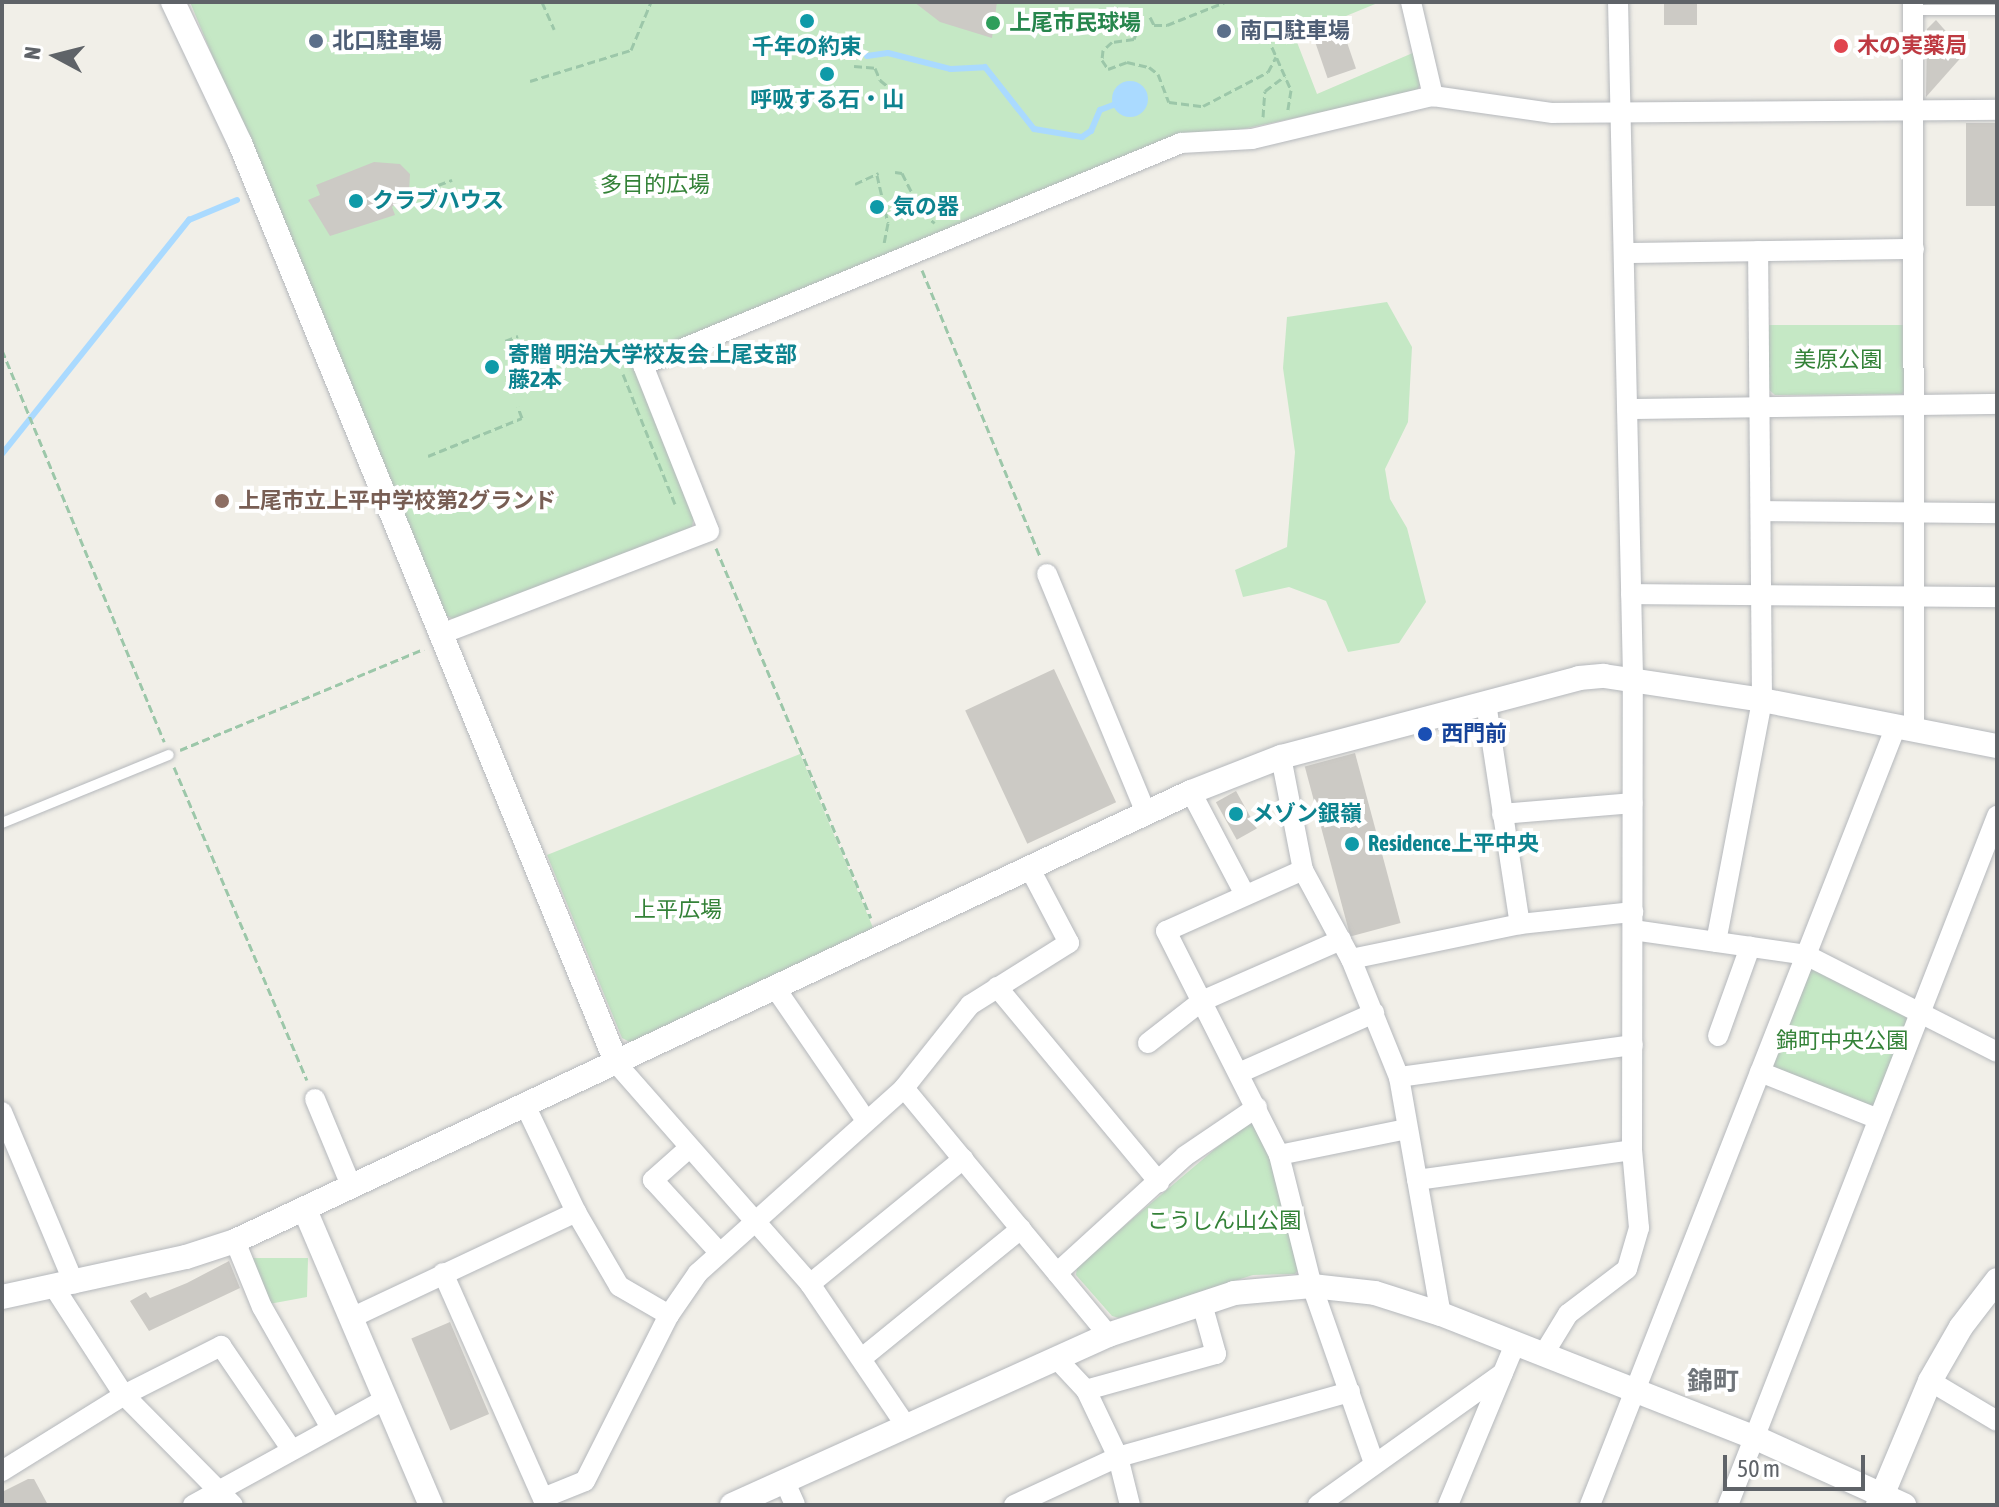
<!DOCTYPE html>
<meta charset="utf-8">
<style>
body{margin:0}
#map{position:relative;width:1999px;height:1507px;overflow:hidden;background:#f1efe8;font-family:"Asap Condensed","Noto Sans JP",sans-serif}
div>[style]{position:absolute}
[style*='--x']{left:calc(var(--x)*1px);top:calc(var(--y)*1px);width:calc(var(--w)*1px);rotate:calc(var(--a)*1deg)}
.green>*{inset:0;background:#c5e8c5}
.water>*{inset:0;background:#aadaff}
.round{border-radius:50%}
.stream>*{height:6px;margin:-3px;padding:0 3px;transform-origin:3px;border-radius:3px;background:#aadaff}
.building>*{inset:0;background:#cccac5;transform-origin:0 0}
.path>*{height:3px;margin-top:-1.5px;transform-origin:0;background:repeating-linear-gradient(90deg,#9cc7a9 0 8px,transparent 0 12px)}
.roads{filter:drop-shadow(0 0 2px #b5b8bc) drop-shadow(0 0 2px #b5b8bc)}
.service>*{height:10px;margin:-5px;padding:0 5px;transform-origin:5px;border-radius:5px;background:#fff}
.minor>*{height:20px;margin:-10px;padding:0 10px;transform-origin:10px;border-radius:10px;background:#fff}
.tertiary>*{height:24px;margin:-12px;padding:0 12px;transform-origin:12px;border-radius:12px;background:#fff}
.dots>*{width:22px;height:22px;translate:-50% -50%;box-sizing:border-box;border:4px solid #fff;border-radius:50%}
span{translate:-50% -50%;white-space:nowrap;text-align:center;line-height:1.15;-webkit-text-stroke:8px #fff;paint-order:stroke}
.leisure-label{font-size:22px;color:#27864d;font-weight:700}
.left{translate:0 -50%;text-align:left}
.service-label{font-size:22px;color:#4e5e75;font-weight:700}
.health-label{font-size:22px;color:#be3a42;font-weight:700}
.culture-label{font-size:22px;color:#0d838f;font-weight:700}
.park-label{font-size:22px;color:#348238}
.education-label{font-size:22px;color:#785e54;font-weight:700}
.transit-label{font-size:22px;color:#164399;font-weight:700}
.quarter-label{font-size:26px;color:#70757a;font-weight:700}
.frame{position:absolute;inset:0;border:4px solid #5f6368;pointer-events:none}
.north{position:absolute;left:16px;top:16px;width:80px;height:80px;-webkit-text-stroke:6px #fff;paint-order:stroke;rotate:277deg;font-size:22px;font-weight:700;line-height:32px;text-align:center;color:#5f6368}
.north::after{content:'';display:block;margin:auto;width:28px;height:36px;background:#5f6368;clip-path:polygon(50% 0,100% 100%,50% 72%,0 100%)}
.scale{position:absolute;left:1723px;top:1455px;width:142px;height:36px;box-sizing:border-box;border:4px solid #5f6368;border-top:0;padding-left:10px;font-size:24px;line-height:28px;white-space:nowrap;color:#5f6368;-webkit-text-stroke:6px #fff;paint-order:stroke}
</style>
<div id="map">
<div class="green">
<i style="clip-path:polygon(190px 2px,1380px 2px,1295px 37px,1317px 94px,1415px 52px,1422px 82px,1416px 92px,1220px 134px,903px 249px,632px 360px,694px 515px,692px 528px,457px 620px,444px 615px)"></i>
<i style="clip-path:polygon(1387px 302px,1412px 347px,1408px 422px,1385px 469px,1390px 499px,1407px 528px,1426px 602px,1399px 643px,1348px 652px,1326px 601px,1289px 587px,1243px 597px,1235px 570px,1287px 547px,1295px 452px,1283px 368px,1287px 317px)"></i>
<i style="clip-path:polygon(1769px 325px,1907px 325px,1907px 387px,1902px 394px,1775px 395px,1768px 389px)"></i>
<i style="clip-path:polygon(800px 754px,874px 930px,632px 1043px,622px 1038px,547px 855px)"></i>
<i style="clip-path:polygon(1818px 966px,1909px 1013px,1910px 1022px,1875px 1112px,1777px 1074px,1772px 1065px,1810px 970px)"></i>
<i style="clip-path:polygon(1248px 1121px,1258px 1122px,1275px 1159px,1301px 1266px,1295px 1274px,1253px 1275px,1119px 1318px,1112px 1316px,1076px 1275px,1077px 1266px)"></i>
<i style="clip-path:polygon(249px 1258px,308px 1258px,307px 1297px,269px 1304px)"></i>
</div>
<div class="water">
<i class="round" style="left:1112px;top:81px;width:36px;height:36px"></i>
</div>
<div class="stream">
<i style="--x:867;--y:56;--w:21;--a:-8"></i>
<i style="--x:888;--y:53;--w:65;--a:14.3"></i>
<i style="--x:951;--y:69;--w:34;--a:-3"></i>
<i style="--x:985;--y:67;--w:79;--a:51.7"></i>
<i style="--x:1034;--y:129;--w:49;--a:9.5"></i>
<i style="--x:1082;--y:137;--w:11;--a:-34"></i>
<i style="--x:1091;--y:131;--w:23;--a:-67"></i>
<i style="--x:1100;--y:110;--w:14;--a:-21"></i>
<i style="--x:2;--y:454;--w:300;--a:-51.4"></i>
<i style="--x:189;--y:220;--w:52;--a:-22.6"></i>
</div>
<div class="building">
<i style="clip-path:polygon(914px 2px,997px 2px,992px 38px,940px 22px)"></i>
<i style="left:1664px;top:2px;width:33px;height:23px"></i>
<i style="clip-path:polygon(1936px 20px,1965px 53px,1926px 97px,1927px 29px)"></i>
<i style="left:1341px;top:25px;width:46px;height:30px;rotate:71deg"></i>
<i style="left:1966px;top:123px;width:31px;height:83px"></i>
<i style="clip-path:polygon(374px 162px,400px 164px,410px 174px,409px 192px,392px 207px,395px 215px,330px 236px,308px 200px,320px 195px,316px 185px)"></i>
<i style="left:1054px;top:669px;width:147px;height:98px;rotate:65deg"></i>
<i style="left:1355px;top:753px;width:176px;height:52px;rotate:75deg"></i>
<i style="left:1236px;top:791px;width:43px;height:23px;rotate:61deg"></i>
<i style="clip-path:polygon(229px 1261px,240px 1288px,149px 1331px,130px 1301px,146px 1292px,150px 1298px,187px 1283px)"></i>
<i style="left:450px;top:1322px;width:100px;height:42px;rotate:67deg"></i>
<i style="clip-path:polygon(28px 1479px,34px 1479px,48px 1505px,2px 1505px,2px 1492px)"></i>
</div>
<div class="path">
<i style="--x:542;--y:2;--w:30;--a:66"></i>
<i style="--x:1150;--y:17;--w:9;--a:63"></i>
<i style="--x:1154;--y:25;--w:13;--a:0"></i>
<i style="--x:1167;--y:25;--w:62;--a:-21.6"></i>
<i style="--x:1140;--y:21;--w:19;--a:108"></i>
<i style="--x:1134;--y:39;--w:22;--a:172"></i>
<i style="--x:1112;--y:42;--w:12;--a:138"></i>
<i style="--x:1103;--y:50;--w:10;--a:96"></i>
<i style="--x:1102;--y:60;--w:11;--a:56"></i>
<i style="--x:1108;--y:69;--w:20;--a:-20"></i>
<i style="--x:1127;--y:62;--w:23;--a:13"></i>
<i style="--x:1149;--y:67;--w:11;--a:38"></i>
<i style="--x:1158;--y:74;--w:30;--a:69"></i>
<i style="--x:1169;--y:102;--w:34;--a:7"></i>
<i style="--x:1203;--y:106;--w:73;--a:-27.6"></i>
<i style="--x:1268;--y:72;--w:17;--a:-62"></i>
<i style="--x:1267;--y:36;--w:59;--a:66"></i>
<i style="--x:1291;--y:90;--w:20;--a:99"></i>
<i style="--x:854;--y:66;--w:21;--a:5"></i>
<i style="--x:875;--y:68;--w:13;--a:67"></i>
<i style="--x:880;--y:80;--w:21;--a:39"></i>
<i style="--x:530;--y:81;--w:106;--a:-17.1"></i>
<i style="--x:631;--y:50;--w:52;--a:-67.4"></i>
<i style="--x:1263;--y:117;--w:26;--a:-86"></i>
<i style="--x:1265;--y:91;--w:25;--a:-37"></i>
<i style="--x:895;--y:172;--w:7;--a:8"></i>
<i style="--x:902;--y:173;--w:45;--a:63.4"></i>
<i style="--x:922;--y:213;--w:16;--a:38"></i>
<i style="--x:877;--y:175;--w:49;--a:77.1"></i>
<i style="--x:888;--y:223;--w:20;--a:101"></i>
<i style="--x:855;--y:184;--w:26;--a:-25"></i>
<i style="--x:438;--y:185;--w:15;--a:-20"></i>
<i style="--x:922;--y:270;--w:309;--a:67.6"></i>
<i style="--x:505;--y:341;--w:14;--a:-21"></i>
<i style="--x:2;--y:350;--w:424;--a:67.5"></i>
<i style="--x:623;--y:374;--w:140;--a:68.2"></i>
<i style="--x:428;--y:456;--w:101;--a:-22"></i>
<i style="--x:522;--y:418;--w:12;--a:-110"></i>
<i style="--x:716;--y:548;--w:401;--a:67.3"></i>
<i style="--x:180;--y:750;--w:264;--a:-22.5"></i>
<i style="--x:174;--y:767;--w:340;--a:67"></i>
</div>
<div class="roads">
<div class="service">
<i style="--x:1913;--y:10;--w:84;--a:0"></i>
<i style="--x:2;--y:823;--w:180;--a:-22.2"></i>
</div>
<div class="minor">
<i style="--x:1411;--y:2;--w:97;--a:76.8"></i>
<i style="--x:1913;--y:2;--w:728;--a:89.92"></i>
<i style="--x:1624;--y:253;--w:290;--a:-0.8"></i>
<i style="--x:1627;--y:409;--w:370;--a:-0.8"></i>
<i style="--x:1761;--y:511;--w:236;--a:0.5"></i>
<i style="--x:1047;--y:574;--w:259;--a:67.5"></i>
<i style="--x:1631;--y:594;--w:366;--a:0.5"></i>
<i style="--x:441;--y:634;--w:287;--a:-21"></i>
<i style="--x:709;--y:531;--w:179;--a:-111.7"></i>
<i style="--x:643;--y:365;--w:582;--a:-22.42"></i>
<i style="--x:1181;--y:143;--w:71;--a:-3.2"></i>
<i style="--x:1252;--y:139;--w:186;--a:-13.4"></i>
<i style="--x:1433;--y:96;--w:121;--a:8.1"></i>
<i style="--x:1553;--y:113;--w:444;--a:-0.4"></i>
<i style="--x:1486;--y:703;--w:224;--a:81.3"></i>
<i style="--x:1281;--y:757;--w:115;--a:79"></i>
<i style="--x:1303;--y:870;--w:101;--a:61.7"></i>
<i style="--x:1351;--y:959;--w:127;--a:67.9"></i>
<i style="--x:1399;--y:1077;--w:241;--a:80"></i>
<i style="--x:1191;--y:792;--w:116;--a:62.3"></i>
<i style="--x:1502;--y:814;--w:131;--a:-4.8"></i>
<i style="--x:1303;--y:870;--w:150;--a:156"></i>
<i style="--x:1166;--y:931;--w:251;--a:63.2"></i>
<i style="--x:1279;--y:1155;--w:135;--a:75.9"></i>
<i style="--x:1312;--y:1286;--w:188;--a:70.7"></i>
<i style="--x:1633;--y:930;--w:175;--a:8.2"></i>
<i style="--x:1806;--y:955;--w:214;--a:26.9"></i>
<i style="--x:1716;--y:942;--w:246;--a:-79.2"></i>
<i style="--x:1762;--y:700;--w:449;--a:-90.5"></i>
<i style="--x:1351;--y:959;--w:173;--a:-11.7"></i>
<i style="--x:1520;--y:924;--w:114;--a:-6.1"></i>
<i style="--x:997;--y:987;--w:254;--a:50.3"></i>
<i style="--x:776;--y:989;--w:158;--a:55.6"></i>
<i style="--x:1718;--y:1036;--w:95;--a:-70.2"></i>
<i style="--x:1148;--y:1043;--w:68;--a:-37.9"></i>
<i style="--x:1202;--y:1001;--w:152;--a:-23.7"></i>
<i style="--x:617;--y:1064;--w:293;--a:48.7"></i>
<i style="--x:810;--y:1284;--w:173;--a:55.9"></i>
<i style="--x:1760;--y:1072;--w:127;--a:21.7"></i>
<i style="--x:1239;--y:1073;--w:148;--a:-24"></i>
<i style="--x:1399;--y:1077;--w:236;--a:-7.8"></i>
<i style="--x:904;--y:1088;--w:320;--a:50.4"></i>
<i style="--x:315;--y:1099;--w:96;--a:67.4"></i>
<i style="--x:526;--y:1107;--w:116;--a:64.5"></i>
<i style="--x:576;--y:1212;--w:86;--a:59.8"></i>
<i style="--x:619;--y:1286;--w:58;--a:30.1"></i>
<i style="--x:2;--y:1112;--w:186;--a:67.2"></i>
<i style="--x:688;--y:1149;--w:47;--a:138.5"></i>
<i style="--x:653;--y:1180;--w:98;--a:47.5"></i>
<i style="--x:1279;--y:1155;--w:131;--a:-11.5"></i>
<i style="--x:1417;--y:1180;--w:217;--a:-7.9"></i>
<i style="--x:235;--y:1241;--w:71;--a:67.8"></i>
<i style="--x:262;--y:1307;--w:139;--a:60.3"></i>
<i style="--x:443;--y:1273;--w:254;--a:66.1"></i>
<i style="--x:1057;--y:1273;--w:173;--a:-42.4"></i>
<i style="--x:1185;--y:1156;--w:87;--a:-34.2"></i>
<i style="--x:810;--y:1284;--w:198;--a:-39.2"></i>
<i style="--x:54;--y:1287;--w:129;--a:57.1"></i>
<i style="--x:124;--y:1395;--w:155;--a:45.3"></i>
<i style="--x:351;--y:1318;--w:249;--a:-25.2"></i>
<i style="--x:1543;--y:1355;--w:48;--a:-58.6"></i>
<i style="--x:1568;--y:1314;--w:74;--a:-37.3"></i>
<i style="--x:1627;--y:1269;--w:43;--a:-73.7"></i>
<i style="--x:1639;--y:1228;--w:78;--a:-95.1"></i>
<i style="--x:1632;--y:1150;--w:473;--a:-89.9"></i>
<i style="--x:1633;--y:677;--w:675;--a:-91.27"></i>
<i style="--x:862;--y:1358;--w:205;--a:-39.1"></i>
<i style="--x:1056;--y:1358;--w:44;--a:46.8"></i>
<i style="--x:1086;--y:1390;--w:74;--a:64.5"></i>
<i style="--x:1118;--y:1457;--w:49;--a:76"></i>
<i style="--x:1930;--y:1381;--w:78;--a:30.8"></i>
<i style="--x:1086;--y:1390;--w:135;--a:-15.5"></i>
<i style="--x:1216;--y:1354;--w:52;--a:-105.6"></i>
<i style="--x:2;--y:1471;--w:144;--a:-31.9"></i>
<i style="--x:124;--y:1395;--w:109;--a:-26.8"></i>
<i style="--x:221;--y:1346;--w:126;--a:55.7"></i>
<i style="--x:784;--y:1480;--w:27;--a:66"></i>
<i style="--x:543;--y:1498;--w:45;--a:-22"></i>
<i style="--x:585;--y:1481;--w:186;--a:-63.2"></i>
<i style="--x:669;--y:1315;--w:51;--a:-55.4"></i>
<i style="--x:698;--y:1273;--w:277;--a:-41.9"></i>
<i style="--x:904;--y:1088;--w:106;--a:-51.5"></i>
<i style="--x:970;--y:1005;--w:117;--a:-32.1"></i>
<i style="--x:1069;--y:943;--w:84;--a:-117.8"></i>
<i style="--x:193;--y:1505;--w:218;--a:-28.8"></i>
<i style="--x:1014;--y:1505;--w:115;--a:-24.8"></i>
<i style="--x:1118;--y:1457;--w:241;--a:-15.7"></i>
<i style="--x:1318;--y:1505;--w:227;--a:-35.5"></i>
<i style="--x:1448;--y:1505;--w:174;--a:-67.4"></i>
<i style="--x:1590;--y:1505;--w:837;--a:-68.55"></i>
<i style="--x:1728;--y:1505;--w:740;--a:-68.67"></i>
</div>
<div class="tertiary">
<i style="--x:173;--y:2;--w:156;--a:64.6"></i>
<i style="--x:240;--y:143;--w:995;--a:67.74"></i>
<i style="--x:305;--y:1210;--w:321;--a:66.9"></i>
<i style="--x:2;--y:1297;--w:188;--a:-12.3"></i>
<i style="--x:186;--y:1257;--w:52;--a:-18.1"></i>
<i style="--x:235;--y:1241;--w:1056;--a:-25.16"></i>
<i style="--x:1191;--y:792;--w:97;--a:-21.3"></i>
<i style="--x:1281;--y:757;--w:308;--a:-14.8"></i>
<i style="--x:1579;--y:678;--w:25;--a:-5"></i>
<i style="--x:1604;--y:676;--w:160;--a:8.6"></i>
<i style="--x:1762;--y:700;--w:239;--a:11.1"></i>
<i style="--x:732;--y:1505;--w:413;--a:-24.3"></i>
<i style="--x:1108;--y:1335;--w:133;--a:-18.4"></i>
<i style="--x:1234;--y:1293;--w:78;--a:-5.1"></i>
<i style="--x:1312;--y:1286;--w:63;--a:6.3"></i>
<i style="--x:1375;--y:1293;--w:69;--a:17.7"></i>
<i style="--x:1441;--y:1314;--w:336;--a:21.5"></i>
<i style="--x:1754;--y:1437;--w:165;--a:24.4"></i>
<i style="--x:1878;--y:1505;--w:134;--a:-67.2"></i>
<i style="--x:1930;--y:1381;--w:62;--a:-60.1"></i>
<i style="--x:1961;--y:1327;--w:59;--a:-52.5"></i>
</div>
</div>
<div class="dots">
<i style="left:807px;top:21px;background:#0f9aa8"></i>
<i style="left:993px;top:23px;background:#2e9e5b"></i>
<i style="left:1224px;top:31px;background:#5c6f8a"></i>
<i style="left:316px;top:41px;background:#5c6f8a"></i>
<i style="left:1841px;top:46px;background:#e0444e"></i>
<i style="left:827px;top:74px;background:#0f9aa8"></i>
<i style="left:356px;top:201px;background:#0f9aa8"></i>
<i style="left:877px;top:207px;background:#0f9aa8"></i>
<i style="left:492px;top:367px;background:#0f9aa8"></i>
<i style="left:222px;top:501px;background:#8d6e63"></i>
<i style="left:1425px;top:734px;background:#1a4fb4"></i>
<i style="left:1236px;top:814px;background:#0f9aa8"></i>
<i style="left:1352px;top:844px;background:#0f9aa8"></i>
</div>
<div class="leisure-label">
<span class="left" style="left:1009px;top:23px">上尾市民球場</span>
</div>
<div class="service-label">
<span class="left" style="left:1240px;top:31px">南口駐車場</span>
<span class="left" style="left:332px;top:41px">北口駐車場</span>
</div>
<div class="health-label">
<span class="left" style="left:1857px;top:46px">木の実薬局</span>
</div>
<div class="culture-label">
<span style="left:807px;top:47px">千年の約束</span>
<span style="left:827px;top:100px">呼吸する石・山</span>
<span class="left" style="left:372px;top:201px">クラブハウス</span>
<span class="left" style="left:893px;top:207px">気の器</span>
<span class="left" style="left:508px;top:367px">寄贈 明治大学校友会上尾支部<br>藤2本</span>
<span class="left" style="left:1252px;top:814px">メゾン銀嶺</span>
<span class="left" style="left:1368px;top:844px">Residence上平中央</span>
</div>
<div class="park-label">
<span style="left:655px;top:185px">多目的広場</span>
<span style="left:1838px;top:360px">美原公園</span>
<span style="left:678px;top:910px">上平広場</span>
<span style="left:1842px;top:1041px">錦町中央公園</span>
<span style="left:1224px;top:1221px">こうしん山公園</span>
</div>
<div class="education-label">
<span class="left" style="left:238px;top:501px">上尾市立上平中学校第2グランド</span>
</div>
<div class="transit-label">
<span class="left" style="left:1441px;top:734px">西門前</span>
</div>
<div class="quarter-label">
<span style="left:1713px;top:1382px">錦町</span>
</div>
<div class="frame"></div>
<div class="north">N</div>
<div class="scale">50 m</div>
</div>
